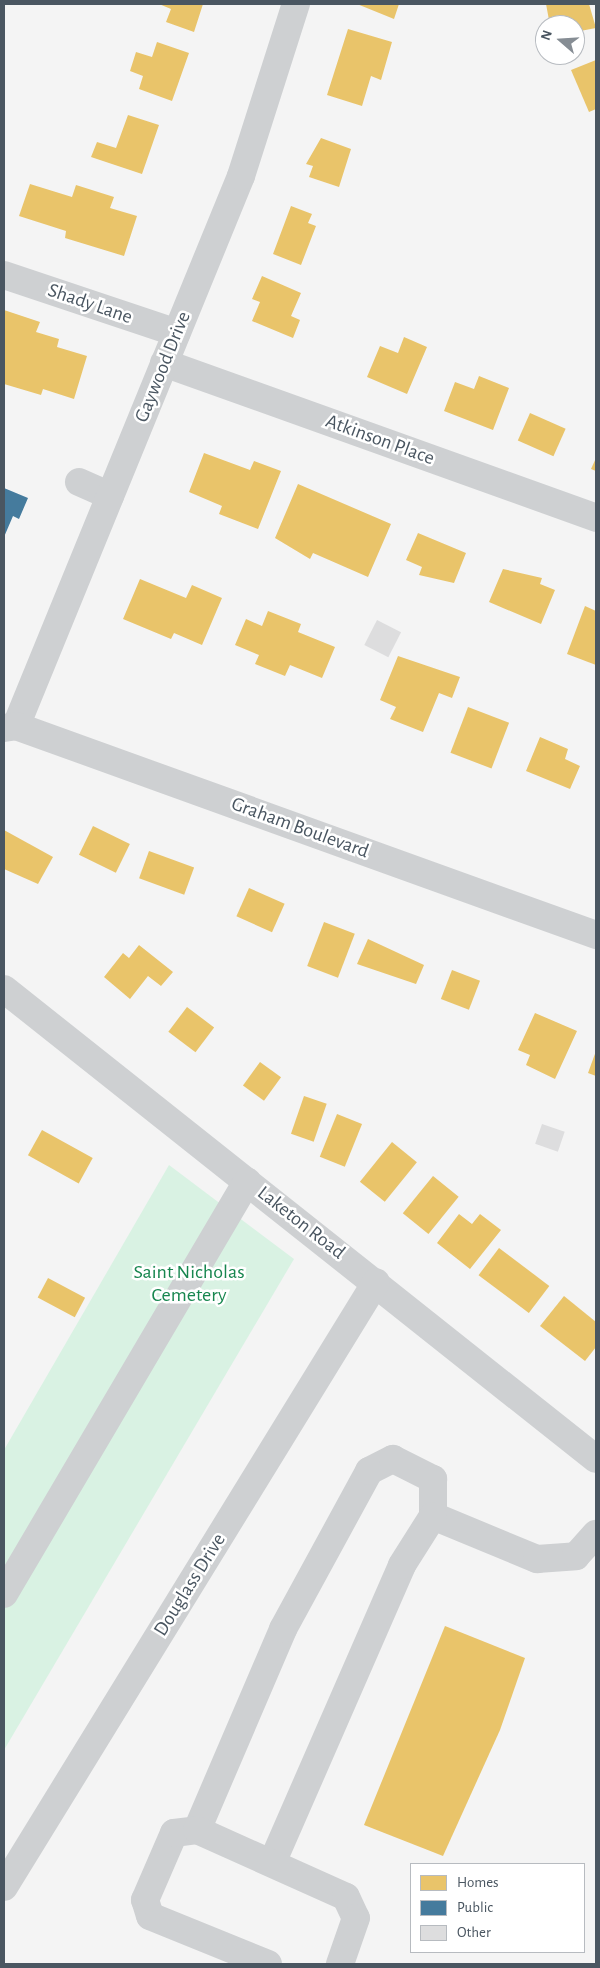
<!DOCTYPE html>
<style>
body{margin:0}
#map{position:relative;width:600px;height:1968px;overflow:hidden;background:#f4f4f4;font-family:"Alegreya Sans",sans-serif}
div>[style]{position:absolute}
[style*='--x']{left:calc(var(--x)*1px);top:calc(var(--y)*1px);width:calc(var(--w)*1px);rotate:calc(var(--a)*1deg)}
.green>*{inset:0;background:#d9f2e3}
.homes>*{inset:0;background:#e9c46a;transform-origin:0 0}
.public>*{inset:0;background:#457b9d}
.building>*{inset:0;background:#ddddde;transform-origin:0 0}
.minor>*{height:28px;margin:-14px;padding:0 14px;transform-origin:14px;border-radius:14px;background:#ced0d2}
span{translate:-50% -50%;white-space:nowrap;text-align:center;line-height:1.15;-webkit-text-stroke:5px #fff;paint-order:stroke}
.street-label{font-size:20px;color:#4a5661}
.park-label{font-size:20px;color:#17864f}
.frame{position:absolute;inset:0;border:5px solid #4a5661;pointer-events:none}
.legend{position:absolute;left:410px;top:1863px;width:175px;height:90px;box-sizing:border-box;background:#fff;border:1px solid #b7bbc0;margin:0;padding:6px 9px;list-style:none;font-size:15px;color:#4a5661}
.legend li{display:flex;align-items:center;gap:10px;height:25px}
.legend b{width:25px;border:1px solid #b7bbc0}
.north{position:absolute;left:535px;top:15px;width:50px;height:50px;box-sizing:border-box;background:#fff;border:1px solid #b7bbc0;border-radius:50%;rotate:289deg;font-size:14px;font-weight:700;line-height:20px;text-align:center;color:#4a5661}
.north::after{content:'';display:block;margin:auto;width:18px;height:22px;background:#868d94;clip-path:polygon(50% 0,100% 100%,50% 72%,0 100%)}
</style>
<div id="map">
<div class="green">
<i style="clip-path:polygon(169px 1165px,294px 1259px,4px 1750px,4px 1450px)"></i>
</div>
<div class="homes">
<i style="clip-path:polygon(159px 4px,203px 4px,194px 32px,166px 22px,171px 9px)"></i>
<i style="clip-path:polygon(357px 4px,399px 4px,394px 19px)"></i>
<i style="clip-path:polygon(546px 4px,589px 4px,596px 28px,575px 32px,566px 17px,549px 20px)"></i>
<i style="clip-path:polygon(348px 29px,392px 42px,381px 80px,371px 76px,362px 106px,327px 95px)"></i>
<i style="clip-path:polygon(157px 42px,189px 53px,172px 101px,139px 89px,143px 76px,130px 71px,136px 52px,152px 57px)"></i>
<i style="clip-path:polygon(596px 60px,596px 109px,589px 112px,571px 70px)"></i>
<i style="clip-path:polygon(128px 115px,159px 125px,142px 174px,91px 157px,97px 142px,116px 148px)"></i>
<i style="clip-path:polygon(321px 138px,351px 149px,339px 187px,309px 177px,313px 166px,306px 164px)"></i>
<i style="clip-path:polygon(30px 184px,72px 197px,76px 185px,114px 197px,110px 208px,137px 216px,124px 256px,65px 238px,66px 231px,19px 216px)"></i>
<i style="clip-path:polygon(291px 206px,312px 214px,308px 223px,316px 226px,301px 265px,273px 254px)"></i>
<i style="clip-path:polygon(262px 276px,301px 293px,291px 316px,300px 320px,293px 338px,252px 321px,260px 302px,252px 299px)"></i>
<i style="clip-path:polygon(4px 310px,40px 322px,36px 332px,59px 339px,57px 347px,87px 356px,74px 399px,43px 389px,41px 395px,4px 384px)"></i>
<i style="clip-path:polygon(404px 337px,427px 347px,407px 394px,367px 377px,380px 346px,398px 353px)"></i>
<i style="clip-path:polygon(479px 376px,509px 388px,493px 430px,444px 411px,455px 382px,474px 389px)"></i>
<i style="left:530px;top:413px;width:39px;height:30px;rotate:24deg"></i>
<i style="clip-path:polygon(204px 453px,250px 470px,254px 461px,281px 471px,258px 529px,219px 514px,222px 506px,189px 492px)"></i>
<i style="clip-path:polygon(596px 458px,596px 471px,591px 469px)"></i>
<i style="clip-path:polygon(298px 484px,391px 524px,368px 577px,313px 553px,310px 559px,275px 538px)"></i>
<i style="clip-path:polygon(418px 533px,466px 553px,454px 583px,419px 575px,422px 567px,406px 560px)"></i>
<i style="clip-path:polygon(503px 569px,542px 578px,540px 584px,555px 590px,541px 624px,489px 602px)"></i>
<i style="clip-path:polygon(140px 579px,186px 598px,192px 585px,222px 598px,202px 645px,174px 633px,171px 639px,123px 619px)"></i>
<i style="clip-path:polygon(585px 606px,596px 611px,596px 665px,567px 654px)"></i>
<i style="clip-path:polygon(268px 611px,301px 624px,298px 632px,335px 647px,322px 678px,290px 665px,285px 676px,255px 664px,259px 655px,235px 645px,246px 619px,262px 626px)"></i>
<i style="clip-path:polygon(398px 656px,460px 677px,452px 698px,439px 693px,423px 732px,390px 719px,396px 707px,380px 700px)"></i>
<i style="left:468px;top:707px;width:44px;height:49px;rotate:21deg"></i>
<i style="clip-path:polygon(540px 737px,568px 749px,565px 759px,580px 766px,570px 789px,526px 771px)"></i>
<i style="left:93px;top:826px;width:41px;height:32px;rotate:26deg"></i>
<i style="clip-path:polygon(4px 830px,53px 857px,38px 884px,4px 869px)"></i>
<i style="left:149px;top:851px;width:48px;height:29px;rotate:20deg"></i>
<i style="left:249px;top:888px;width:39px;height:31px;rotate:24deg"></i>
<i style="left:324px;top:922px;width:33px;height:47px;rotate:21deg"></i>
<i style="clip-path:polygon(368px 939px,424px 965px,416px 984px,357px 964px)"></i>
<i style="clip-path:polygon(139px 945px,173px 972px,161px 986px,148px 976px,130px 999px,104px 977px,123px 953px,129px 958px)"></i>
<i style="left:452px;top:970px;width:30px;height:31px;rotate:21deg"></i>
<i style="left:187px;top:1007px;width:34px;height:31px;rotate:37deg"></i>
<i style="clip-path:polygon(535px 1013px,577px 1031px,555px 1079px,526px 1065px,530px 1055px,518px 1050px)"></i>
<i style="clip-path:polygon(596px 1051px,596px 1076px,588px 1073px)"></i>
<i style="left:260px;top:1062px;width:26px;height:29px;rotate:36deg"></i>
<i style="left:304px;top:1096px;width:24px;height:40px;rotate:19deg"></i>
<i style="left:337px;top:1114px;width:27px;height:46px;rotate:22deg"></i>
<i style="left:42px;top:1130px;width:58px;height:29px;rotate:29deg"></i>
<i style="left:392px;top:1142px;width:32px;height:51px;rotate:39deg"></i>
<i style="left:433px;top:1176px;width:33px;height:48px;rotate:39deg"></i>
<i style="clip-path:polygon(459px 1214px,472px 1224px,480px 1214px,501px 1230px,470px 1269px,437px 1243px)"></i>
<i style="left:499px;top:1248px;width:63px;height:34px;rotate:37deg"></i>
<i style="left:48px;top:1278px;width:42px;height:22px;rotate:28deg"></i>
<i style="clip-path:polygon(564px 1296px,596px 1322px,596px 1347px,585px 1361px,540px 1326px)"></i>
<i style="clip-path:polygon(445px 1626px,525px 1658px,500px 1730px,443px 1856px,364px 1825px)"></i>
</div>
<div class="public">
<i style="clip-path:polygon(4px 488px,28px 498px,19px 519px,13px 516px,4px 537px)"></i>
</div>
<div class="building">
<i style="left:377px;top:620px;width:27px;height:28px;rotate:27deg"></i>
<i style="left:542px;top:1124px;width:24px;height:21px;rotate:19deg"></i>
</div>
<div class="minor">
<i style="--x:4;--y:275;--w:182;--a:18.5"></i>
<i style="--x:164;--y:363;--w:459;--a:19.7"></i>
<i style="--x:79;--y:482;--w:34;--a:24"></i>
<i style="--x:16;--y:726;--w:594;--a:-67.75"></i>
<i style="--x:241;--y:176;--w:181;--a:-72.3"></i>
<i style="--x:4;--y:728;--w:12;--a:-9"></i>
<i style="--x:16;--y:726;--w:617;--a:19.82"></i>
<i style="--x:4;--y:989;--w:756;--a:38.45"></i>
<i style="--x:4;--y:1594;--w:479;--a:-59.5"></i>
<i style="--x:197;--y:1830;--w:219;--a:-66.8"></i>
<i style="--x:283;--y:1629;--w:180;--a:-61.4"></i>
<i style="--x:369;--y:1471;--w:27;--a:-27"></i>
<i style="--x:393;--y:1459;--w:45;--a:26.6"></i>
<i style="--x:433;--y:1479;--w:37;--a:90"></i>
<i style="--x:433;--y:1516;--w:113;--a:22.5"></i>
<i style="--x:537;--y:1559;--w:39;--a:-4"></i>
<i style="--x:576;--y:1556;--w:30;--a:-48"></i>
<i style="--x:272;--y:1863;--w:325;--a:-66.4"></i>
<i style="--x:402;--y:1565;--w:58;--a:-57.7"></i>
<i style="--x:4;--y:1887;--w:710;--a:-58.41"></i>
<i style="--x:268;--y:1964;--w:127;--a:-157.9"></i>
<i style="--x:150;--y:1916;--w:17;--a:-107"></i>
<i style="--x:145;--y:1900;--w:73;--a:-66.6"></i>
<i style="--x:174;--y:1833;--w:23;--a:-7"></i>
<i style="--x:197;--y:1830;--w:163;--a:24.2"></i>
<i style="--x:346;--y:1897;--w:23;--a:65"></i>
<i style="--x:356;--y:1918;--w:49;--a:109.2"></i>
</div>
<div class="street-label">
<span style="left:90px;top:304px;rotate:19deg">Shady Lane</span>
<span style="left:163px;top:367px;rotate:-68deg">Gaywood Drive</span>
<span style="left:380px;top:440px;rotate:20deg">Atkinson Place</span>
<span style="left:300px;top:828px;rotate:20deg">Graham Boulevard</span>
<span style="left:301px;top:1223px;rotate:38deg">Laketon Road</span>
<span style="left:190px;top:1585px;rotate:-58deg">Douglass Drive</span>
</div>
<div class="park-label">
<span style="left:189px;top:1284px">Saint Nicholas<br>Cemetery</span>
</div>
<div class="frame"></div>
<ul class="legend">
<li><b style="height:14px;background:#e9c46a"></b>Homes</li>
<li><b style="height:14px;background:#457b9d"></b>Public</li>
<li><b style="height:14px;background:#ddddde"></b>Other</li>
</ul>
<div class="north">N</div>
</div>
